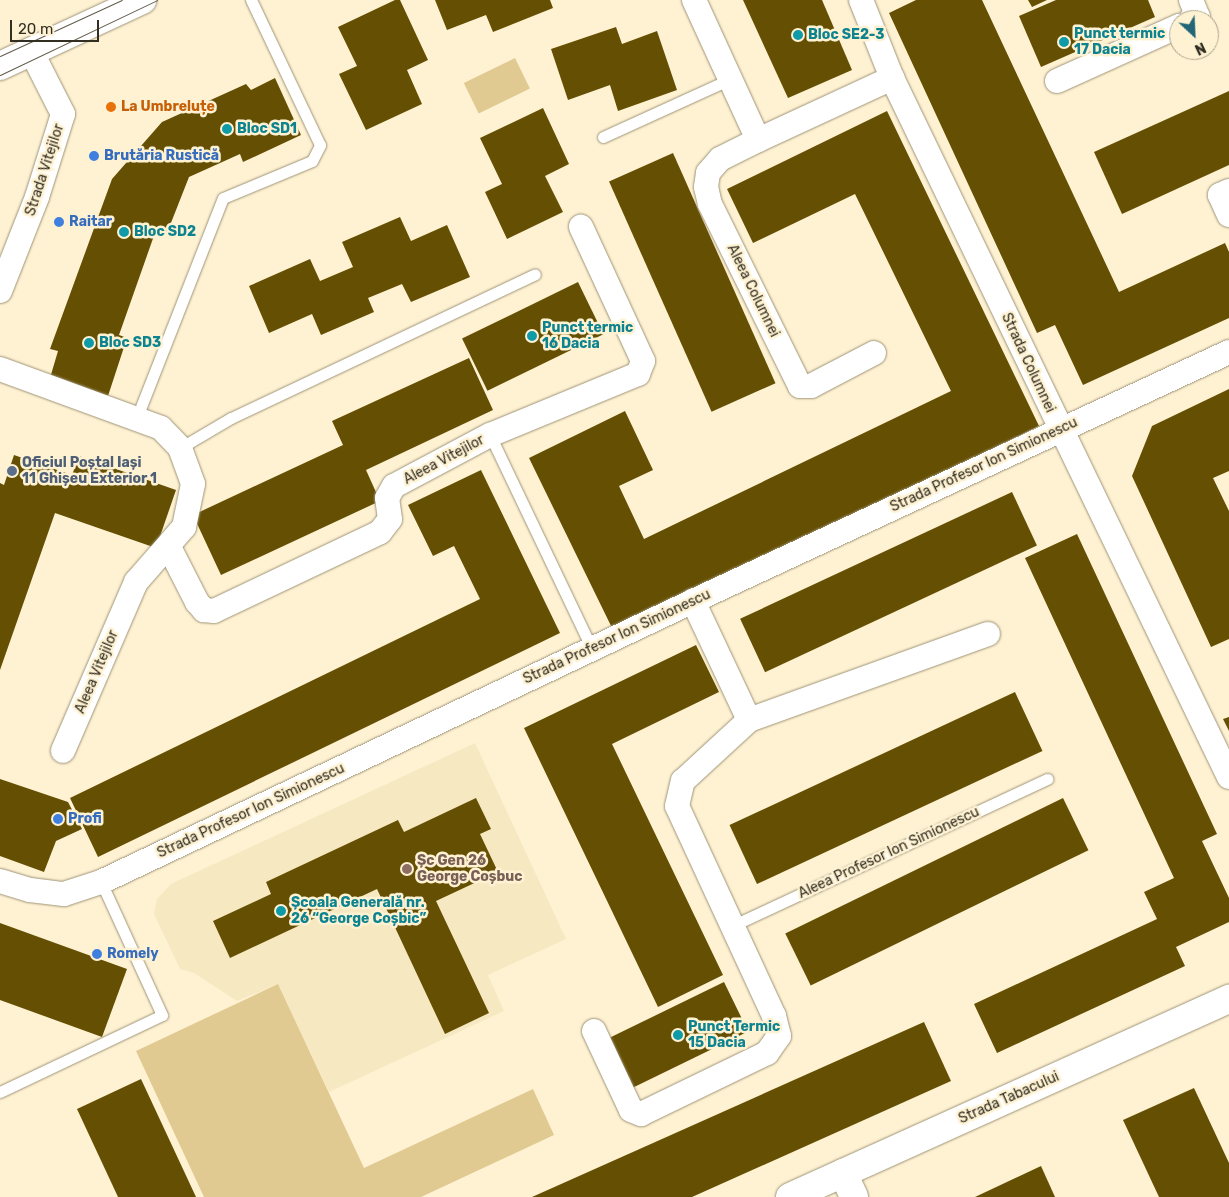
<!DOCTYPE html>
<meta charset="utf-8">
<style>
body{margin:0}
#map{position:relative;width:1229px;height:1197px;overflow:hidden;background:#fef2d3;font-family:Rubik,sans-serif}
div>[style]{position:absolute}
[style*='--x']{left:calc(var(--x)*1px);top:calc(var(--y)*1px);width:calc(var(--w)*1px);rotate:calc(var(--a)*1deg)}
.built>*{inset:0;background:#f6e8c1}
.green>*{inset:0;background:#e0ca91;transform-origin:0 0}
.building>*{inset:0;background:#654f03;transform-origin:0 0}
.roads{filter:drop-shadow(0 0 1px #9e9376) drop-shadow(0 0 1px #9e9376)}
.service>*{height:11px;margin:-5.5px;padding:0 5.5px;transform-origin:5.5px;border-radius:5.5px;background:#fff}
.minor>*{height:24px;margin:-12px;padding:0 12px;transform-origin:12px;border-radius:12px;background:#fff}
.tertiary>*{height:28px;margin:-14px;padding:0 14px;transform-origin:14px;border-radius:14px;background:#fff}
.tram>*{height:1px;margin:-0.5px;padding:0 0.5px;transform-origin:0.5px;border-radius:0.5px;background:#625b4b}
.dots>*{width:14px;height:14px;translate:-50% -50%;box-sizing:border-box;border:2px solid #fef2d3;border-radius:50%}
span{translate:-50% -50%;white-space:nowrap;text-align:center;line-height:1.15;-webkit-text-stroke:5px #fef2d3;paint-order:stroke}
.culture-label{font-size:14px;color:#0d838f;font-weight:700}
.left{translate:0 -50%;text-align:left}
.food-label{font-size:14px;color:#c56008;font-weight:700}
.shop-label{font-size:14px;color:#366cbe;font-weight:700}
.street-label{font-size:14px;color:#332e22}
.service-label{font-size:14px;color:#4e5e75;font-weight:700}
.education-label{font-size:14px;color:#785e54;font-weight:700}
.north{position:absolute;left:1169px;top:10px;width:50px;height:50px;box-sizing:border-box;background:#fef2d3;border:1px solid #ada48c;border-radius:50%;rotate:155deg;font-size:14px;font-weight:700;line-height:20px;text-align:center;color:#332e22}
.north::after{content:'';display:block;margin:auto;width:18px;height:22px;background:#216577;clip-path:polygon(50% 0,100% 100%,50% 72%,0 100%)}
.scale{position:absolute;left:10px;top:20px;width:89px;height:22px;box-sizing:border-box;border:2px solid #332e22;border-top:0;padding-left:6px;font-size:15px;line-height:18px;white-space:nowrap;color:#332e22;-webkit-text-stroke:4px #fef2d3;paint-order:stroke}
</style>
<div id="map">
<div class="built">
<i style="clip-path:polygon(475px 743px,566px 939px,488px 975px,504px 1011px,329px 1092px,278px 984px,237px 1001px,194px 973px,180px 969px,154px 914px,157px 899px,171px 884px)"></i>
</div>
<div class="green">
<i style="left:515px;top:58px;width:34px;height:57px;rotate:64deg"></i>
<i style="clip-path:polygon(278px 984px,364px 1168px,533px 1089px,554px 1135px,421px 1197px,204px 1197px,136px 1051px)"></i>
</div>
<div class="building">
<i style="clip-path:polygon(395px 0,400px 0,428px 60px,407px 70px,422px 104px,366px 130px,339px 74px,357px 66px,338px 27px)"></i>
<i style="clip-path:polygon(435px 0,550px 0,553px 8px,493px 32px,486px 15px,447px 30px)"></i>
<i style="clip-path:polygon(743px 0,822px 0,852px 70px,788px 98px)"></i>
<i style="clip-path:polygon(916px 0,982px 0,1119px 292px,1225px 243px,1229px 252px,1229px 318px,1083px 385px,1055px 325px,1037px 333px,889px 13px)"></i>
<i style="clip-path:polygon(1028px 0,1047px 0,1032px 7px)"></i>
<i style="clip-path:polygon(1056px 0,1148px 0,1155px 17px,1041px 67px,1019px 16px)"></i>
<i style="clip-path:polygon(616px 27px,622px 44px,657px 31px,677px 90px,618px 111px,610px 85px,568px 100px,551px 49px)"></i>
<i style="clip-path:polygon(275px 78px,301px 135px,243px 162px,240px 154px,189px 177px,167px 233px,156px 230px,119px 335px,127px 338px,107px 399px,50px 378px,58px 351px,50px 349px,112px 179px,162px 122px,246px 84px,251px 90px)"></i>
<i style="clip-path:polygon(1229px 91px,1229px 165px,1122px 214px,1094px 152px)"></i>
<i style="clip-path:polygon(543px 108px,569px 164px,545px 176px,563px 212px,507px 239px,485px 192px,502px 184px,480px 138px)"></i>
<i style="clip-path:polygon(887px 111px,1039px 426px,614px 632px,529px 458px,625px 411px,653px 470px,619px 486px,644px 539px,951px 391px,855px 194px,753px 243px,727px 189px)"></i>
<i style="left:673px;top:153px;width:252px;height:70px;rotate:66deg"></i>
<i style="clip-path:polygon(400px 217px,411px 241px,447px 225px,470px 277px,411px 302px,402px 284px,368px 298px,374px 312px,321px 335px,312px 314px,269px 333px,249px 286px,310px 259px,320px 281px,353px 267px,342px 242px)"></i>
<i style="left:578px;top:282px;width:58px;height:129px;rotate:64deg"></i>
<i style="clip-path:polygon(469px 358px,493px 410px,366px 470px,380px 501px,221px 575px,193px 515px,343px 445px,332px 421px)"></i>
<i style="clip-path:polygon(1229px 389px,1229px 471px,1213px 478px,1229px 511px,1229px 639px,1211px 647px,1132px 476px,1152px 426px)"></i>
<i style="clip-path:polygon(14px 455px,72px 475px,79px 456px,176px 490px,156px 548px,55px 513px,0 670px,0 483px,4px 485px)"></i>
<i style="clip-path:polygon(481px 470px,560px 633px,98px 857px,70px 798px,480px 599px,454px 546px,433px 556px,408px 505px)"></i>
<i style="left:1012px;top:492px;width:59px;height:300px;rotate:65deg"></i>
<i style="clip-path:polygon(1077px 534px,1217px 834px,1202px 841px,1229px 898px,1229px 922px,1176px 947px,1185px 966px,997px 1053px,974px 1004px,1157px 919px,1144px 892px,1174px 878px,1025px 558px)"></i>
<i style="clip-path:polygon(696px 645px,719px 692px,612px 744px,723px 975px,658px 1007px,524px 728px)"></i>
<i style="left:1015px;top:692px;width:65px;height:315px;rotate:65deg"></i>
<i style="clip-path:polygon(1229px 717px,1229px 731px,1223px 719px)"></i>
<i style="clip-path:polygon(0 779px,68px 802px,82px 829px,56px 841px,44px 872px,0 856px)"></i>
<i style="clip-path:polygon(476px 798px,491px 829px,480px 834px,498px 872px,436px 901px,489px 1013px,445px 1034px,377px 889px,230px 958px,213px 921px,271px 894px,266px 882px,398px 820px,404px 832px)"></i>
<i style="left:1063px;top:798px;width:58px;height:309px;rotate:64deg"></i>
<i style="clip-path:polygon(0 923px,127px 969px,102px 1037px,0 1000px)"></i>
<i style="left:724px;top:982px;width:55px;height:129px;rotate:64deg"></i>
<i style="clip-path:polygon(924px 1022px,951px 1081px,692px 1197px,532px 1197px)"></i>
<i style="clip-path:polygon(141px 1079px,196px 1197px,118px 1197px,77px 1109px)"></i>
<i style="clip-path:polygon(1194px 1088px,1229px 1163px,1229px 1197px,1159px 1197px,1123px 1120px)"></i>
<i style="clip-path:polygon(1041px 1166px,1055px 1197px,975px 1197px)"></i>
</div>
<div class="roads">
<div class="service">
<i style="--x:603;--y:137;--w:140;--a:-24.5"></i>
<i style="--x:137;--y:417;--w:235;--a:-68.6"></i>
<i style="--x:223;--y:198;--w:96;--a:-22.6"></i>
<i style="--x:312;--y:161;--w:18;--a:-63"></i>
<i style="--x:320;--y:145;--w:161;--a:-115.4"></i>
<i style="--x:490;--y:435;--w:237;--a:64.5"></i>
<i style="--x:180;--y:448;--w:59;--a:-30.5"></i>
<i style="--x:231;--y:418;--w:336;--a:-25.3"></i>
<i style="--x:732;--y:926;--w:348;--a:-25"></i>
<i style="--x:0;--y:1092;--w:179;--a:-25.4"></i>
<i style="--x:162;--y:1015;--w:146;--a:-114.6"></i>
</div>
<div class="minor">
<i style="--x:694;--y:0;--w:154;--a:65.4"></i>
<i style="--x:758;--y:140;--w:42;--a:153.4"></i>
<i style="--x:720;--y:159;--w:18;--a:131"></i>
<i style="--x:708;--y:173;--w:14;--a:98"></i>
<i style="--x:706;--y:187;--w:17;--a:77"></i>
<i style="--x:710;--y:204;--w:203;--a:63.7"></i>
<i style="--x:800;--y:386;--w:11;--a:0"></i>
<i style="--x:811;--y:386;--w:71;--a:-27.6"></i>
<i style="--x:861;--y:0;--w:84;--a:68.3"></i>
<i style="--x:892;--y:78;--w:776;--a:64.26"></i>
<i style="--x:1191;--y:0;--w:18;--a:68"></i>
<i style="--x:1198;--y:17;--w:8;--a:157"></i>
<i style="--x:1057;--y:81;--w:134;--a:-24.3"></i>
<i style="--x:758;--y:140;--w:148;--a:-24.8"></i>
<i style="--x:1229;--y:191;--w:10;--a:156"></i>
<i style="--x:1220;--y:195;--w:22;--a:66"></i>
<i style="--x:0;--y:291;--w:101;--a:-68.5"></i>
<i style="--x:37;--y:197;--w:87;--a:-72.6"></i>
<i style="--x:63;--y:114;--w:71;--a:-116.9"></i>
<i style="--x:0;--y:369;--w:171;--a:20.1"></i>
<i style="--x:161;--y:428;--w:28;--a:46"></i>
<i style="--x:180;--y:448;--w:38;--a:70"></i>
<i style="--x:193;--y:484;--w:44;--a:101.8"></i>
<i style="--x:184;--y:527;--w:73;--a:131.1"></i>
<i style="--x:136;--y:582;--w:184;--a:113.4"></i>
<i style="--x:169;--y:547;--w:62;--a:63"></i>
<i style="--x:197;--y:602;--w:11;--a:49"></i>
<i style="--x:204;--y:610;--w:10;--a:6"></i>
<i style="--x:214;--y:611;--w:184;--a:-25.4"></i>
<i style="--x:380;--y:532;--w:16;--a:-52"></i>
<i style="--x:390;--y:519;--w:21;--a:-98"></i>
<i style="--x:387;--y:498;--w:14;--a:-60"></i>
<i style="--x:394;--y:486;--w:109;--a:-28"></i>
<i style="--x:490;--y:435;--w:160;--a:-22.4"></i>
<i style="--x:638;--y:374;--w:14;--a:-69"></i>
<i style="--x:643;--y:361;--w:148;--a:-114.8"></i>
<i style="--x:749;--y:720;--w:254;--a:-19.8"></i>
<i style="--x:0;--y:881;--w:31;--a:17"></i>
<i style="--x:30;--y:890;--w:34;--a:7"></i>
<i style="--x:64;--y:894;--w:39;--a:-18"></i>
<i style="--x:101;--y:882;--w:655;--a:-25.39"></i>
<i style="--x:693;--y:601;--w:591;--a:-24.92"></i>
<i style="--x:594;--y:1031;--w:87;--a:64.9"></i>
<i style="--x:631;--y:1110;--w:11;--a:22"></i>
<i style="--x:641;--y:1114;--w:140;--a:-25.8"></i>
<i style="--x:767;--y:1053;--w:21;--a:-55"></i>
<i style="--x:779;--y:1036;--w:21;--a:-104"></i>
<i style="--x:774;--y:1016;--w:231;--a:-114.8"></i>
<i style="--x:677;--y:806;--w:26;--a:-77"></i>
<i style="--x:683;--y:781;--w:90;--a:-42.7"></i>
<i style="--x:749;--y:720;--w:132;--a:-115.2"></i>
</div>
<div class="tertiary">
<i style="--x:0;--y:66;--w:157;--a:-24.9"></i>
<i style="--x:843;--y:1173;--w:26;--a:65"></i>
<i style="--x:790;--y:1197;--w:482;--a:-24.3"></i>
</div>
</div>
<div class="tram">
<i style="--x:0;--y:56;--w:134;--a:-24.7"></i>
<i style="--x:0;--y:75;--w:174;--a:-25.5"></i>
</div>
<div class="dots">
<i style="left:798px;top:35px;background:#0f9aa8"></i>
<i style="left:1064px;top:42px;background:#0f9aa8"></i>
<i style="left:111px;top:107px;background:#e8710a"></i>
<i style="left:227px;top:129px;background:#0f9aa8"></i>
<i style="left:94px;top:156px;background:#3f7fe0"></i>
<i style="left:59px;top:222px;background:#3f7fe0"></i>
<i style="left:124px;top:232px;background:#0f9aa8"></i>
<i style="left:532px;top:336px;background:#0f9aa8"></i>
<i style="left:89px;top:343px;background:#0f9aa8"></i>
<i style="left:12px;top:471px;background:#5c6f8a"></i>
<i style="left:58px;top:819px;background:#3f7fe0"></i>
<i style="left:407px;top:869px;background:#8d6e63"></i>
<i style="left:281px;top:911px;background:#0f9aa8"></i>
<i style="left:97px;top:954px;background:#3f7fe0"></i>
<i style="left:678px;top:1035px;background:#0f9aa8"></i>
</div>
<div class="culture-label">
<span class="left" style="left:1074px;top:42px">Punct termic<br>17 Dacia</span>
<span class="left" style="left:808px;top:35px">Bloc SE2-3</span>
<span class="left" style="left:237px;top:129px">Bloc SD1</span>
<span class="left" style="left:134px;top:232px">Bloc SD2</span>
<span class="left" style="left:542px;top:336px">Punct termic<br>16 Dacia</span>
<span class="left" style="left:99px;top:343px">Bloc SD3</span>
<span class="left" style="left:291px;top:911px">Școala Generală nr.<br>26 “George Coșbic”</span>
<span class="left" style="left:688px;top:1035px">Punct Termic<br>15 Dacia</span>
</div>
<div class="food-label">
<span class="left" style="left:121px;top:107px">La Umbreluțe</span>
</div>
<div class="shop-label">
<span class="left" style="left:104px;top:156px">Brutăria Rustică</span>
<span class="left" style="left:69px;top:222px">Raitar</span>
<span class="left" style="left:68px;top:819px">Profi</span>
<span class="left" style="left:107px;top:954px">Romely</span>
</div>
<div class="street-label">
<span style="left:45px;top:170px;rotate:-72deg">Strada Vitejilor</span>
<span style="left:753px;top:291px;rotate:64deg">Aleea Columnei</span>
<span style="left:1028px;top:363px;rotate:65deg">Strada Columnei</span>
<span style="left:444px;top:460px;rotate:-28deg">Aleea Vitejilor</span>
<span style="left:984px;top:465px;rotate:-25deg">Strada Profesor Ion Simionescu</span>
<span style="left:617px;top:637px;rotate:-25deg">Strada Profesor Ion Simionescu</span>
<span style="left:97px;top:672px;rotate:-67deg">Aleea Vitejilor</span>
<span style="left:251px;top:811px;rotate:-25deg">Strada Profesor Ion Simionescu</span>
<span style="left:889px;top:853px;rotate:-25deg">Aleea Profesor Ion Simionescu</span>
<span style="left:1009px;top:1098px;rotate:-24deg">Strada Tabacului</span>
</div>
<div class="service-label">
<span class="left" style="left:22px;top:471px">Oficiul Poștal Iași<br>11 Ghișeu Exterior 1</span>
</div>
<div class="education-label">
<span class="left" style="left:417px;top:869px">Șc Gen 26<br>George Coșbuc</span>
</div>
<div class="north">N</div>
<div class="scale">20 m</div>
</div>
